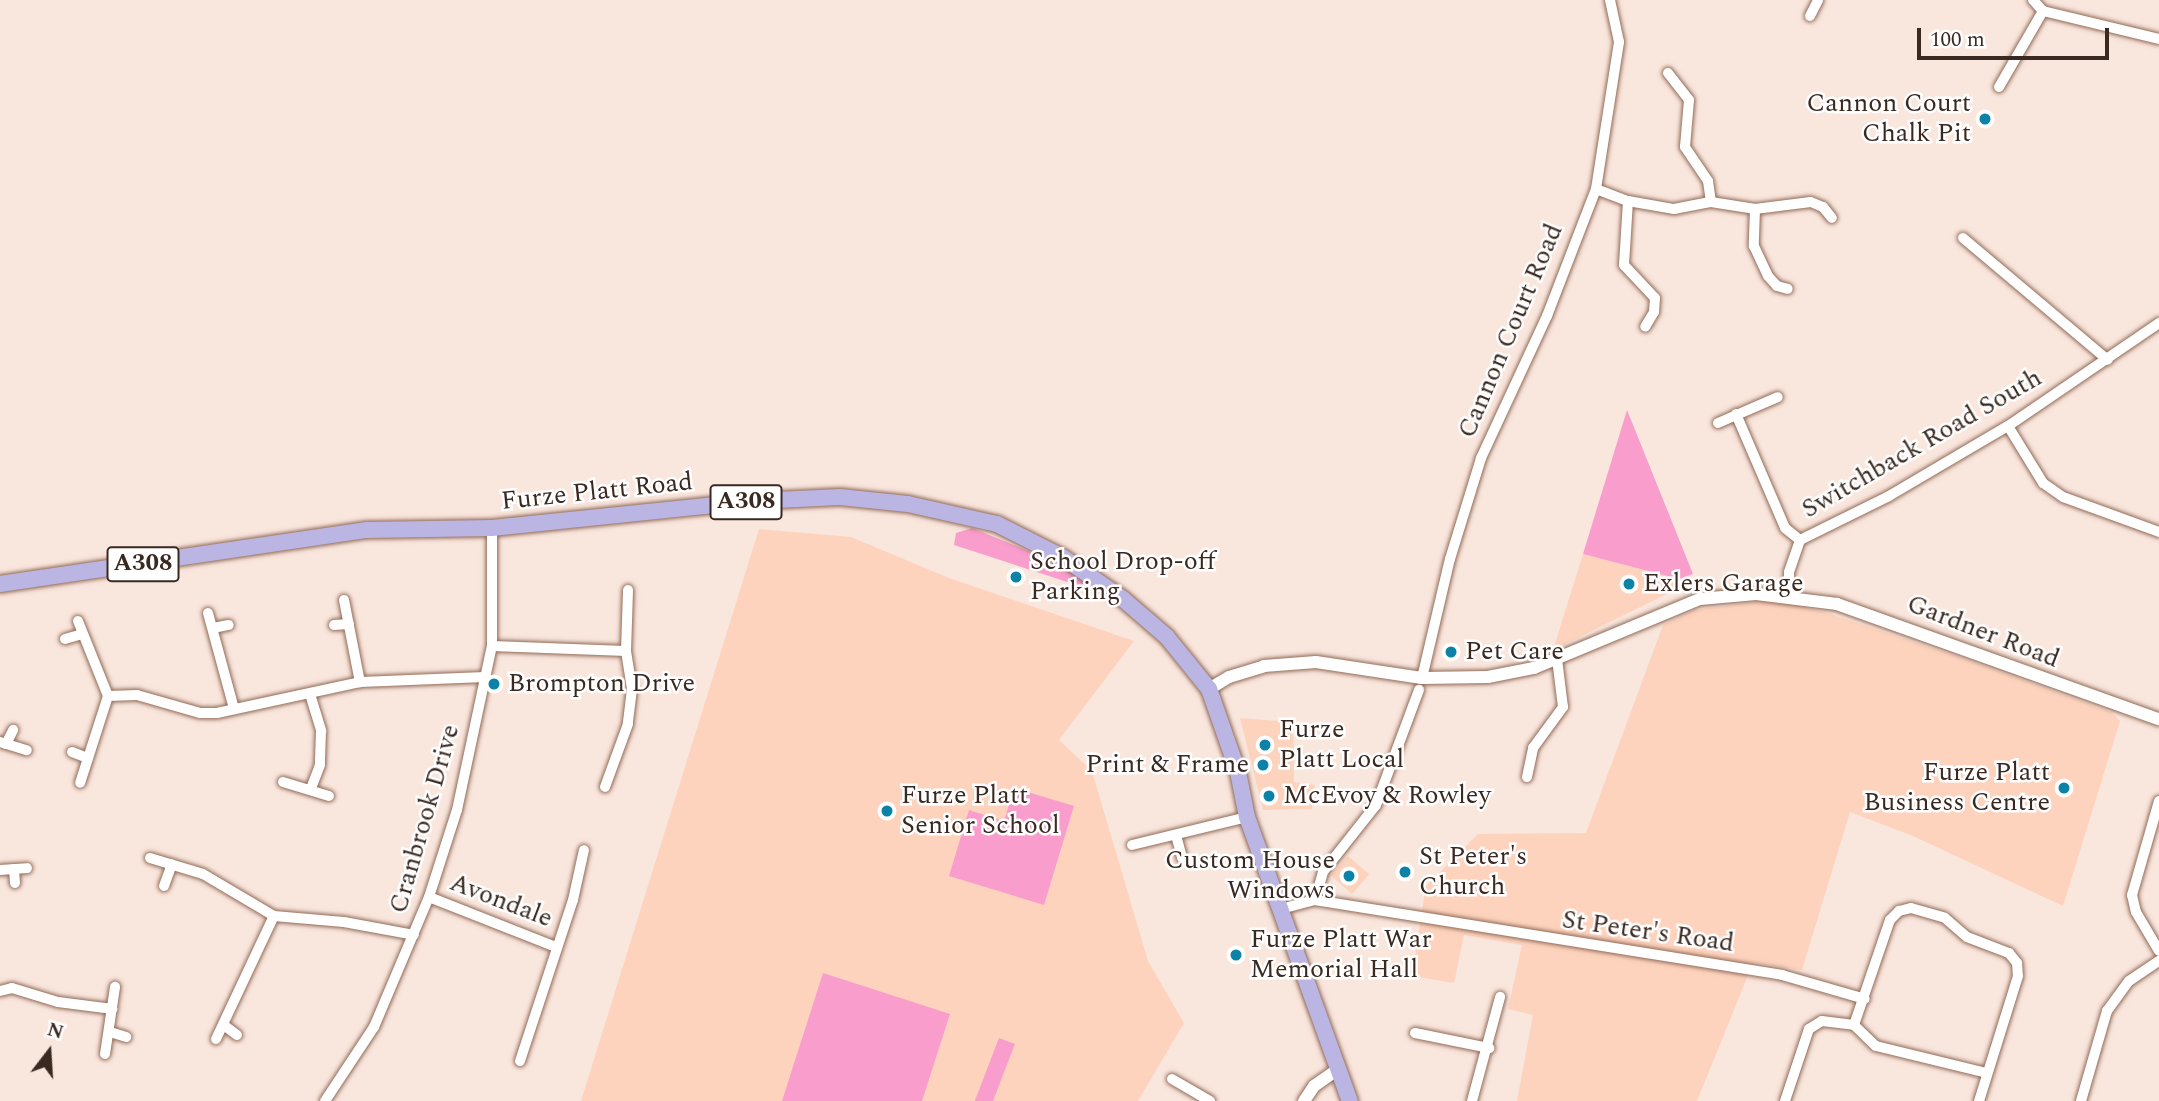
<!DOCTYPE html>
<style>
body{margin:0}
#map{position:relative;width:2159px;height:1101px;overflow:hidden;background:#f9e6dd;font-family:Spectral,serif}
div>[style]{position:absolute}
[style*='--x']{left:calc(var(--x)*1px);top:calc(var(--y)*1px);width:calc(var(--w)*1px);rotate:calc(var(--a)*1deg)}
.built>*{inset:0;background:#fdd3be;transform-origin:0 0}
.green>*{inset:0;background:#f99dcd;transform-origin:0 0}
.roads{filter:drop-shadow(0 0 2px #926a56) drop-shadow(0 0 2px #926a56)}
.minor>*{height:10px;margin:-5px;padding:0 5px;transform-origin:5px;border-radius:5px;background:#fff}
.tertiary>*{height:12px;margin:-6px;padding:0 6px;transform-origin:6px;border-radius:6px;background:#fff}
.primary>*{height:16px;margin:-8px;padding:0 8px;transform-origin:8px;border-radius:8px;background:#bab5e3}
.dots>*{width:19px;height:19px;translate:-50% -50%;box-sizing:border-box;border:4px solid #fff;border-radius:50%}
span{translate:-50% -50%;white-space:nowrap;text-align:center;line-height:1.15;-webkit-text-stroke:5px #fff;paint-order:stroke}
.shield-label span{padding:2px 5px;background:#fff;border:2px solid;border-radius:5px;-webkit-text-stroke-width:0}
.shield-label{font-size:24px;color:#3a2921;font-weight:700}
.poi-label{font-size:26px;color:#3a2921}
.right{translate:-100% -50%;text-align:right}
.left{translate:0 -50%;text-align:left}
.street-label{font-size:26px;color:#3a2921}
.north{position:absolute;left:14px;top:1017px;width:70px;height:70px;-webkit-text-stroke:5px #fff;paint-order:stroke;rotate:17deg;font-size:19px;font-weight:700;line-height:28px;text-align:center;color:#3a2921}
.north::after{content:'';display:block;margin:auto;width:24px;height:32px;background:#3a2921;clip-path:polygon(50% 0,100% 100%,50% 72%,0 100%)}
.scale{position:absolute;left:1917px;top:28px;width:192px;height:32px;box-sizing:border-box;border:4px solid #3a2921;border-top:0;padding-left:9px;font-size:21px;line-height:24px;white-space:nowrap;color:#3a2921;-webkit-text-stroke:5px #fff;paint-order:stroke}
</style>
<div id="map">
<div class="built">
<i style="clip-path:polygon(759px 529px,851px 537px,949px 578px,1134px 641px,1059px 740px,1092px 771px,1148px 961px,1184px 1023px,1138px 1101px,581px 1101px)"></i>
<i style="clip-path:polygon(1583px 554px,1679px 579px,1681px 587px,1553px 650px)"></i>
<i style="clip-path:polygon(1770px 600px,1824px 612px,1956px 656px,2111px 712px,2120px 721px,2063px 906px,1913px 836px,1850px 812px,1802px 970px,1753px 963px,1697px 1101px,1517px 1101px,1533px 1015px,1508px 1009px,1522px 945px,1464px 935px,1454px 983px,1412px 976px,1426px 886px,1478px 834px,1586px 833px,1663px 625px,1694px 610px)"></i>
<i style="clip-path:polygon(1240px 718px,1293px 722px,1294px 782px,1315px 785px,1312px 809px,1263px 810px)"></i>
<i style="left:1348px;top:856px;width:28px;height:26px;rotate:41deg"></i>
</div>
<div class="green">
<i style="clip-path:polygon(1627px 410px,1693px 574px,1679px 579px,1583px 554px)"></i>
<i style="clip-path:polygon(972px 528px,1055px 562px,1082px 577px,1086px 588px,954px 545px,956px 533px)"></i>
<i style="clip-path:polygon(1014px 788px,1074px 806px,1044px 905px,949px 876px,969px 810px,1004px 821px)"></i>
<i style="clip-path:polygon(823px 973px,950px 1014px,922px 1101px,782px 1101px)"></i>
<i style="left:999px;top:1038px;width:17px;height:68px;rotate:21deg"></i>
</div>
<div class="roads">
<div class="minor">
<i style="--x:2033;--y:0;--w:15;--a:48"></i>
<i style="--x:2043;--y:11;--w:119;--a:13.6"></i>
<i style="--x:1810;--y:16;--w:18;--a:-63"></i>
<i style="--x:1668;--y:73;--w:34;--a:52"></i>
<i style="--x:1689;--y:100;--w:47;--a:94.9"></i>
<i style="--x:1685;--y:147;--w:41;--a:55.9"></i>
<i style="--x:1708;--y:181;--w:21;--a:82"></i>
<i style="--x:1999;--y:87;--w:88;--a:-59.9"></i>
<i style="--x:1596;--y:189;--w:34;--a:21"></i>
<i style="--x:1628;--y:201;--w:47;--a:9.9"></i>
<i style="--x:1674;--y:209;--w:38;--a:-11"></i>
<i style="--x:1711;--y:202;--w:45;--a:9"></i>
<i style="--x:1755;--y:209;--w:56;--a:-7.1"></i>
<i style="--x:1811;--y:202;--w:13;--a:23"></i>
<i style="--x:1823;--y:207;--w:14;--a:51"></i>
<i style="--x:1628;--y:201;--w:64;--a:93.6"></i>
<i style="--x:1624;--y:265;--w:45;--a:46.8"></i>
<i style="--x:1655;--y:298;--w:14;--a:94"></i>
<i style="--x:1654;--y:312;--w:17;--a:121"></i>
<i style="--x:1755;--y:209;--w:37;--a:92"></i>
<i style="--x:1754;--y:246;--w:33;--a:65"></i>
<i style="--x:1768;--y:276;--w:13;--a:48"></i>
<i style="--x:1777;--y:286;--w:11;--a:15"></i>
<i style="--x:1963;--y:238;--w:189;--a:40.1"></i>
<i style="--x:1736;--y:414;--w:124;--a:66.7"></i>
<i style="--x:1785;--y:528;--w:19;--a:39"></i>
<i style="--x:1718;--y:423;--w:65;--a:-23.4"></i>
<i style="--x:2008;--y:426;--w:67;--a:58.4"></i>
<i style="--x:2043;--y:483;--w:24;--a:35"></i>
<i style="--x:2063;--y:497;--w:102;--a:20"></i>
<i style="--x:1789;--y:596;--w:24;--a:-90"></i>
<i style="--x:1789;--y:572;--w:34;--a:-71"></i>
<i style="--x:1800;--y:540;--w:99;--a:-26.3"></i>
<i style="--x:1889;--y:496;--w:138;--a:-30.5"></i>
<i style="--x:2008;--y:426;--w:183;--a:-34.3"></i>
<i style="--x:344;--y:600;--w:84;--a:79"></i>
<i style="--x:208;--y:613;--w:99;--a:74.8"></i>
<i style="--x:78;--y:621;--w:81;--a:68.2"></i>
<i style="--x:108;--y:696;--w:91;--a:107.8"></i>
<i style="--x:334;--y:625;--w:15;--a:-4"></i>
<i style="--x:213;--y:628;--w:16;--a:-11"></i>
<i style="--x:65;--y:639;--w:18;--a:-16"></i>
<i style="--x:492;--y:646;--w:134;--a:2.1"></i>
<i style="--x:626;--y:651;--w:38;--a:81"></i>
<i style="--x:632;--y:689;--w:35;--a:97"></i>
<i style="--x:628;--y:724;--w:67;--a:110.1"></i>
<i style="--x:626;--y:651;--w:61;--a:-88.1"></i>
<i style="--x:1422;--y:678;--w:122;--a:-76.8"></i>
<i style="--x:1450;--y:559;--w:106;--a:-72.9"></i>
<i style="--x:1481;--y:458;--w:157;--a:-65.1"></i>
<i style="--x:1547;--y:316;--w:136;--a:-68.9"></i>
<i style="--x:1596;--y:189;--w:149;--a:-81.1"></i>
<i style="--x:1619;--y:42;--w:43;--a:-102.1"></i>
<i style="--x:310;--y:694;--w:39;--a:73"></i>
<i style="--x:321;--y:731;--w:34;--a:92"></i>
<i style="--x:320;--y:765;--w:26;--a:111"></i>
<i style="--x:108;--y:696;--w:29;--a:-2"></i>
<i style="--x:137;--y:695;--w:66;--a:15.9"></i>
<i style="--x:200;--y:713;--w:17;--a:0"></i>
<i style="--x:217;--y:713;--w:146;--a:-12.2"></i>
<i style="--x:360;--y:682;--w:125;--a:-2.3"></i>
<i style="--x:0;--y:742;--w:28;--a:17"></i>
<i style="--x:6;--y:744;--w:16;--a:-63"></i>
<i style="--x:72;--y:752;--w:17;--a:21"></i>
<i style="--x:1527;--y:777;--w:30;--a:-78"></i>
<i style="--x:1533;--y:748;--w:51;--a:-53.8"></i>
<i style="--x:1563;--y:707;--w:48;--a:-97.1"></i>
<i style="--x:283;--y:782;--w:48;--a:16.9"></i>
<i style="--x:2159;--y:801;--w:98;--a:106"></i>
<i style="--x:2132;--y:895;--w:17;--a:77"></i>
<i style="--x:2136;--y:912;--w:45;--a:59.5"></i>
<i style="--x:1176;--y:835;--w:24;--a:75"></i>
<i style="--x:1132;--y:845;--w:118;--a:-13.7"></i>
<i style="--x:150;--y:858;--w:55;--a:16.8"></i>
<i style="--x:203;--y:874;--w:82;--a:30.6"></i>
<i style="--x:274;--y:916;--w:70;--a:4.9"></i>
<i style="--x:344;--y:922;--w:71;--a:10.5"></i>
<i style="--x:14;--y:869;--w:14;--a:86"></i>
<i style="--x:0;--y:870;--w:27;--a:-4"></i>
<i style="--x:164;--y:886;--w:23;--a:-70"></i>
<i style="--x:429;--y:897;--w:136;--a:21.5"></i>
<i style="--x:1315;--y:900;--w:29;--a:-74"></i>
<i style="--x:1323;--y:872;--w:85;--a:-51.7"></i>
<i style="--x:1376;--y:805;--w:123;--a:-69.5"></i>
<i style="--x:1281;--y:909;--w:35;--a:-15"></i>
<i style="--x:1315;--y:900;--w:473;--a:9.1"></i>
<i style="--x:1782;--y:975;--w:86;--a:16.1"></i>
<i style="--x:0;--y:991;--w:12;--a:-14"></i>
<i style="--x:12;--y:988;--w:48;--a:16.9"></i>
<i style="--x:58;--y:1002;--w:55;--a:7.3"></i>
<i style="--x:1854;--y:1025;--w:30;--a:44"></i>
<i style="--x:1876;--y:1046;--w:114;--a:13.7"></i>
<i style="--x:225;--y:1026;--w:15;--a:37"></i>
<i style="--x:110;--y:1032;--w:17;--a:17"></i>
<i style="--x:1415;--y:1033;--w:76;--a:11.5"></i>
<i style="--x:216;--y:1039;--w:136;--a:-64.8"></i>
<i style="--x:105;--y:1054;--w:68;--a:-81.5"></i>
<i style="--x:520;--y:1061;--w:169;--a:-71.8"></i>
<i style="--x:573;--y:900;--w:51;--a:-77.6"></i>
<i style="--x:1172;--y:1079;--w:44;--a:30.1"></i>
<i style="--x:325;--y:1101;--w:89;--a:-56.5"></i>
<i style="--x:374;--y:1027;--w:141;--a:-67.1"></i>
<i style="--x:429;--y:897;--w:91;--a:-72.2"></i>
<i style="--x:457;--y:810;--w:168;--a:-78"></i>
<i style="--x:492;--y:646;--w:118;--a:-90"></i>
<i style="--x:1472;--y:1101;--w:108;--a:-74.9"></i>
<i style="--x:1785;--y:1101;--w:76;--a:-71.6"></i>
<i style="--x:1809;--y:1029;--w:15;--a:-32"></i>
<i style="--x:1822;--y:1021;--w:32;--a:7"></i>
<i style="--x:1854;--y:1025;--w:111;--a:-71.1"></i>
<i style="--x:1890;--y:920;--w:13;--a:-45"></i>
<i style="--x:1899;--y:911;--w:12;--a:-14"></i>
<i style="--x:1911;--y:908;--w:35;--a:16"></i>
<i style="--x:1945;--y:918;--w:29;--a:41"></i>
<i style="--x:1967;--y:937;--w:45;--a:20.9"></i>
<i style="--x:2009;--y:953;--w:13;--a:51"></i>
<i style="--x:2017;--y:963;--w:13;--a:86"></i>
<i style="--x:2018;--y:976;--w:131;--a:107.3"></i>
<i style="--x:2081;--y:1101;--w:94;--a:-73.9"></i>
<i style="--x:2107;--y:1011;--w:37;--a:-54"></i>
<i style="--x:2129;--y:981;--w:36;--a:-34"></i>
</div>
<div class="tertiary">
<i style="--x:1209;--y:689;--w:23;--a:-31"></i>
<i style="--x:1229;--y:677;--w:37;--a:-17"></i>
<i style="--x:1264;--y:666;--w:52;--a:-4.4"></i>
<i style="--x:1316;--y:662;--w:107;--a:8.6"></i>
<i style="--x:1422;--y:678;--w:66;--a:-0.9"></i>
<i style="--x:1488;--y:677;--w:47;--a:-11.1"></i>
<i style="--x:1534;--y:668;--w:180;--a:-22.6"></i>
<i style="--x:1700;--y:599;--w:56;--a:-5.1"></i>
<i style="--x:1756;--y:594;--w:82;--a:7"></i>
<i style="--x:1837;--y:604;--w:342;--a:19.7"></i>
<i style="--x:1304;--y:1101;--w:18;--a:-56"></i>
<i style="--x:1314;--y:1086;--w:29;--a:-35"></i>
</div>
<div class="primary">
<i style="--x:0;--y:584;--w:371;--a:-8.4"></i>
<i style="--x:367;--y:530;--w:125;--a:-0.9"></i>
<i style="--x:492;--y:528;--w:264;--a:-5.9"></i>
<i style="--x:755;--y:501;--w:85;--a:-2.7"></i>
<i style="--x:840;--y:497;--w:68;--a:5.9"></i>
<i style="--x:908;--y:504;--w:91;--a:12.7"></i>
<i style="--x:997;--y:524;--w:75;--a:26.9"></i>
<i style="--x:1064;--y:558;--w:72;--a:34.8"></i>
<i style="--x:1123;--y:599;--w:58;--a:40.8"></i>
<i style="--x:1167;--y:637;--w:67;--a:51.1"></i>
<i style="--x:1209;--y:689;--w:88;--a:70.7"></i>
<i style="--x:1238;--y:772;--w:46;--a:78.7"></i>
<i style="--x:1247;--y:817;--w:302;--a:70.1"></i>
</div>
</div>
<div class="dots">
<i style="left:1985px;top:119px;background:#0c82a8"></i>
<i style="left:1016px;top:577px;background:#0c82a8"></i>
<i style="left:1629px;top:584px;background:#0c82a8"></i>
<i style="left:1451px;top:652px;background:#0c82a8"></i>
<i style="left:494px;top:684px;background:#0c82a8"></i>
<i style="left:1265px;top:745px;background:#0c82a8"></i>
<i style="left:1263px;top:765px;background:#0c82a8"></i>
<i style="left:2064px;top:788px;background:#0c82a8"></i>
<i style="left:1269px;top:796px;background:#0c82a8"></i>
<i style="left:887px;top:811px;background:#0c82a8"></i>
<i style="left:1405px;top:872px;background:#0c82a8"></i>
<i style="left:1349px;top:876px;background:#0c82a8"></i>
<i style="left:1236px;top:955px;background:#0c82a8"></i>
</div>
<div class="shield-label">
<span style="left:746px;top:502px">A308</span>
<span style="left:143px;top:564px">A308</span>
</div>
<div class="poi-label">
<span class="right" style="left:1971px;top:119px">Cannon Court<br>Chalk Pit</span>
<span class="left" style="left:1030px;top:577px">School Drop-off<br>Parking</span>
<span class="left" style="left:1643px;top:584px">Exlers Garage</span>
<span class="left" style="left:1465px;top:652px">Pet Care</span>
<span class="left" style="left:508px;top:684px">Brompton Drive</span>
<span class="left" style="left:1279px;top:745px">Furze<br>Platt Local</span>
<span class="right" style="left:1249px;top:765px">Print &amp; Frame</span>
<span class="right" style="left:2050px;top:788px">Furze Platt<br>Business Centre</span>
<span class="left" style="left:901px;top:811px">Furze Platt<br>Senior School</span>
<span class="left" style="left:1283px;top:796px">McEvoy &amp; Rowley</span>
<span class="left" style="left:1419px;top:872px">St Peter's<br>Church</span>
<span class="right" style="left:1335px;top:876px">Custom House<br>Windows</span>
<span class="left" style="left:1250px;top:955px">Furze Platt War<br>Memorial Hall</span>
</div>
<div class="street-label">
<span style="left:1511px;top:331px;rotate:-67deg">Cannon Court Road</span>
<span style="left:1922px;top:444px;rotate:-30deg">Switchback Road South</span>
<span style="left:597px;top:492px;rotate:-6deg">Furze Platt Road</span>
<span style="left:1983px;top:632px;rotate:21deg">Gardner Road</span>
<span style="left:425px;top:819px;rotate:-74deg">Cranbrook Drive</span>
<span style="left:501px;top:901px;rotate:21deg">Avondale</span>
<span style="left:1648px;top:932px;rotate:8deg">St Peter's Road</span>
</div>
<div class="north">N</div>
<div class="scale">100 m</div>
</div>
